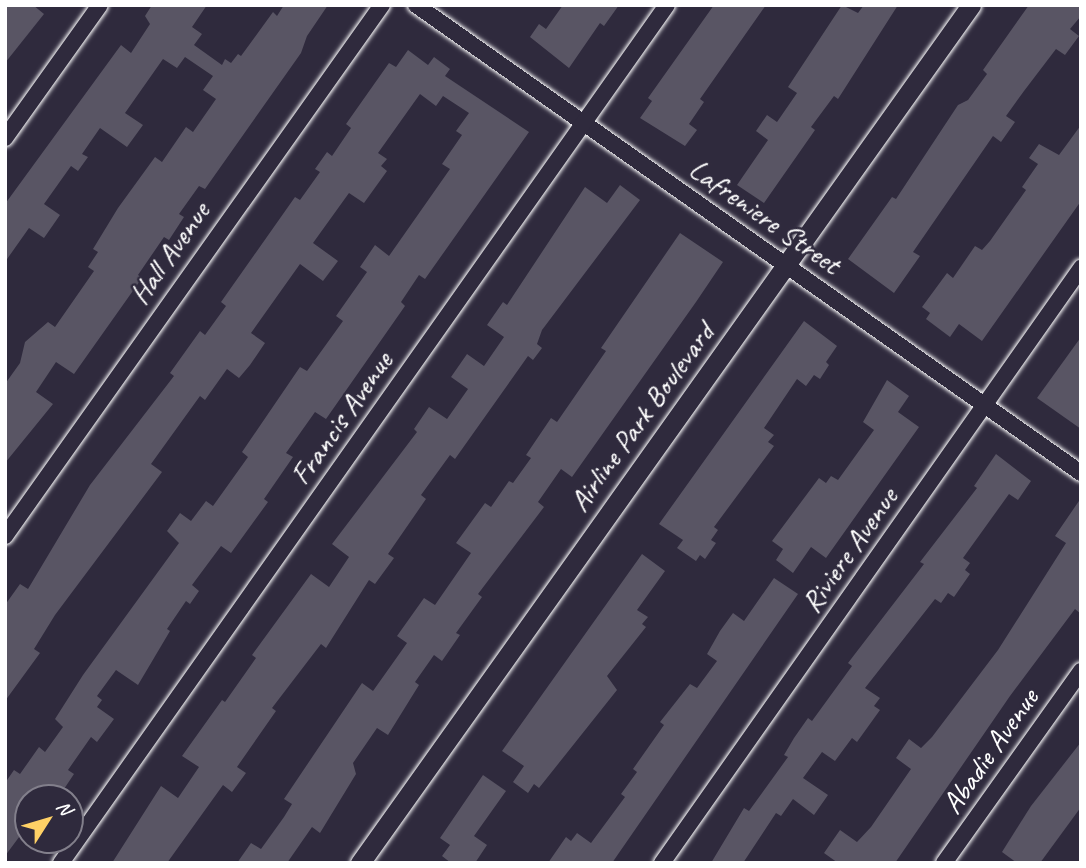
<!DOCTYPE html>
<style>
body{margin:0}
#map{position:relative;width:1086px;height:868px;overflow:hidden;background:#2f2a3d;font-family:Caveat,sans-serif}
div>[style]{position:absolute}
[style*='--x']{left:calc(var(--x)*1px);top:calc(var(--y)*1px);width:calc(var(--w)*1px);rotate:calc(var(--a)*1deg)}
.building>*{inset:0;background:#595564}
.roads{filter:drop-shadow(0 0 2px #fff) drop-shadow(0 0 2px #fff)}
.minor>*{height:16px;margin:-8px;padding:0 8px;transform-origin:8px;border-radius:8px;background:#2f2a3d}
.tertiary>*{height:19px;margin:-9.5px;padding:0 9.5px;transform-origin:9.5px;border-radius:9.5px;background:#2f2a3d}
span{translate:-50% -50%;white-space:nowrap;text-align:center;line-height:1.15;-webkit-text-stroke:5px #2f2a3d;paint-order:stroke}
.street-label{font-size:30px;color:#fff}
.frame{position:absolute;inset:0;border:7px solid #fff;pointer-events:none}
.north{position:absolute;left:14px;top:784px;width:70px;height:70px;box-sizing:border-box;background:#2f2a3d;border:2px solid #827f8b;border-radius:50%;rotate:53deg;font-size:19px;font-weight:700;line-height:28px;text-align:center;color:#fff}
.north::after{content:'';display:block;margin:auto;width:24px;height:32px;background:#ffd166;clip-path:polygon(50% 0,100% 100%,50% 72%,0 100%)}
</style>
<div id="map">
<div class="building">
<i style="clip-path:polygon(5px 5px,33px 5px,44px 14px,5px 63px)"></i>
<i style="clip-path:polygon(152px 5px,207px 5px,192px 27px,202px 34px,194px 45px,222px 65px,225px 59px,231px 63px,238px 54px,241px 56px,273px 12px,277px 16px,284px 5px,328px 5px,307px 36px,301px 53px,205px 189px,199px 186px,179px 214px,184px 217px,169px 240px,164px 237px,138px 275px,142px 278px,74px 374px,56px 362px,36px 392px,53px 404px,5px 463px,5px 384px,20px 363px,25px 342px,48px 322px,55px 327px,94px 271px,88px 267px,98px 252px,93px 249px,118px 208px,155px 157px,162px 162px,186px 127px,193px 132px,216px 99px,203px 90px,213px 76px,185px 57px,177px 68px,163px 59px,125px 113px,143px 125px,127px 147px,100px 128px,82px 154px,88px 157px,78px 171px,71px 166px,44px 204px,60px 215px,44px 238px,29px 228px,5px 262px,5px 204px,121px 45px,131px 53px,150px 24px,145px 16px)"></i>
<i style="clip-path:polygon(563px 5px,619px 5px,604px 26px,600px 23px,569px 68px,530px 37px,539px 24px,546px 29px)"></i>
<i style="clip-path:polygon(714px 5px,766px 5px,700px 99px,704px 102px,689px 124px,697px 130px,685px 146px,640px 118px,652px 101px,648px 98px)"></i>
<i style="clip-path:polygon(842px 5px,858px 13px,864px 5px,898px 5px,838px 99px,834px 96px,811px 127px,815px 130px,764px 203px,737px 185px,768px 140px,756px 131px,767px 115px,777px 122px,797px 93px,788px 87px)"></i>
<i style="clip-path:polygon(1029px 5px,1081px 5px,1081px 16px,1070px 29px,1079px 36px,1065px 55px,1056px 49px,1024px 91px,1006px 116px,1015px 122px,1001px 142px,993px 136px,913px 252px,920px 256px,894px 293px,848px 259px,892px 197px,896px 199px,958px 105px,968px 100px,987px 74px,983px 70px)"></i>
<i style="clip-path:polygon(408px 50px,428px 65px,434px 57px,450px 69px,445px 76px,529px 132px,425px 279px,419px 275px,401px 302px,405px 306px,326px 419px,315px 412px,286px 453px,293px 457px,264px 499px,268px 502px,231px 553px,221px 546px,192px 585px,199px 591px,190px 604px,186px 601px,167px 629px,170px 631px,138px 685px,116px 670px,97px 696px,102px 700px,97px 707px,114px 719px,97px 742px,91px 737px,68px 770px,74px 774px,58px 798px,28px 798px,28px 825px,5px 856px,5px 783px,14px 770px,20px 774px,39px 747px,45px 752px,63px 727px,55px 719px,83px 675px,179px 543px,167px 531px,180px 513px,191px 521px,206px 501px,213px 506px,248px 457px,242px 452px,300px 367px,307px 371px,343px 321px,336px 316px,367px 272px,360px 267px,375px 245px,389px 256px,450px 169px,442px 164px,462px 135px,456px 131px,469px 113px,443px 96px,436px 106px,420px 94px,378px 153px,387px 159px,381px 166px,387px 171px,364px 203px,349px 193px,313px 243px,338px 261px,323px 281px,300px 264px,251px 333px,265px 343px,250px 365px,239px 378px,227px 369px,205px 400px,200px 396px,151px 464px,162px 472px,55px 615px,34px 649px,40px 653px,5px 701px,5px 605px,20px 584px,28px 589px,90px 485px,174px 376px,170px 373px,200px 331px,205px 335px,226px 306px,221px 302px,295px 197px,300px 200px,320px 172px,315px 169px,327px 152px,332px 156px,351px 128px,346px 124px,389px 63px,396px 67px)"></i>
<i style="clip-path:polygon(1081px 125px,1081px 201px,982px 341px,959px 324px,950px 337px,926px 319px,930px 313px,922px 307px,947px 273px,953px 278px,975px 246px,982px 250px,990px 241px,1026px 190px,1022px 187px,1038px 164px,1029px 158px,1039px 144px,1059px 155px)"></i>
<i style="clip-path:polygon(620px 185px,640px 200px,542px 330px,537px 344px,542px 348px,533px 360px,528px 356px,455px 459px,450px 455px,421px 495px,426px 499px,388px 554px,394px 558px,375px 584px,369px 580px,326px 648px,321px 644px,272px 708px,276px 711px,237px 767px,246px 773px,232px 792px,223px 785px,167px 863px,112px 863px,161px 786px,178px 798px,199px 767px,182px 756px,222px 700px,225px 702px,256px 658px,252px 655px,311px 574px,329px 587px,349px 557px,332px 544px,417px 432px,414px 429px,429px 407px,447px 419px,468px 389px,451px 377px,467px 354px,484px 366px,504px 337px,487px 325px,503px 302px,507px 305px,585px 187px,607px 203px)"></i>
<i style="clip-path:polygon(680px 233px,723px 262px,696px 302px,572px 477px,561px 469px,538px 502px,544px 507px,478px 594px,482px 597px,456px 633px,460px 635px,442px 661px,434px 655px,415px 682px,419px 685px,388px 735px,377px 728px,353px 763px,356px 774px,320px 833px,312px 827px,287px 863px,237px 863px,251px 843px,261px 849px,284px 817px,292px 804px,284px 799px,362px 683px,373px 691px,407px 643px,397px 636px,424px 598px,435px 605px,471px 553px,456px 543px,485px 503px,491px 507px,509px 481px,513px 483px,531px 458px,526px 455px,551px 418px,557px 422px,606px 351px,601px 348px)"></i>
<i style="clip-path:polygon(804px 321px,837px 346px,826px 362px,829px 365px,820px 379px,814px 375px,806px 386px,797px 379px,764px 428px,774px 435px,768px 442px,774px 446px,714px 527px,718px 530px,711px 540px,716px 543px,705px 559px,700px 555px,696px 561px,677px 548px,683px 540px,659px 524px)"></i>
<i style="clip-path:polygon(1081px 337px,1081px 429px,1037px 398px)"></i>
<i style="clip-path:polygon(887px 380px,909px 396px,898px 412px,919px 427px,826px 558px,811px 547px,793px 573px,776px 560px,783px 549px,772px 541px,819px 478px,826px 483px,831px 476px,838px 480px,874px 430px,863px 422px)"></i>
<i style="clip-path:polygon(996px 454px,1031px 481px,1018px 500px,1009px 494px,963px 558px,970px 563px,965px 570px,970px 574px,954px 597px,948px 593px,941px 603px,935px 599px,865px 688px,880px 698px,874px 706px,880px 710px,857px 742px,852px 738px,835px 761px,822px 752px,803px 778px,828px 795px,814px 815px,793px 799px,781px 816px,776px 813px,743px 863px,711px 863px,744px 808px,749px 811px,788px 757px,784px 755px,794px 738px,808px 718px,812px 721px,852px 666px,848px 663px,924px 564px,920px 562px,977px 488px,974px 486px)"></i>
<i style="clip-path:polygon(1081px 498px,1081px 614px,1075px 609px,1010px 696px,895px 863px,838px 863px,824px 853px,840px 830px,857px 842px,871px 827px,911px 769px,896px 758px,909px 739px,921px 748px,932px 737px,998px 650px,1066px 543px,1055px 536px)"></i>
<i style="clip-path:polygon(642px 554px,665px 571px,637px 610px,648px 617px,642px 624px,646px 627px,607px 676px,617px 690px,539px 788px,534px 784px,528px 793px,513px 782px,524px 766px,502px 751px)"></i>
<i style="clip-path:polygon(774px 578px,798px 594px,612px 863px,548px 863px,566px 837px,571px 841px,577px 833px,591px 843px,625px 797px,621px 794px,637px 772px,633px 769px,664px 725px,660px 722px,690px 684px,697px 688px,717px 661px,707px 654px,720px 631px,733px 613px,744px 621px)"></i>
<i style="clip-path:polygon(1081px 742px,1081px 807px,1040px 863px,1017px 863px,1002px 852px,1031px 806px)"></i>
<i style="clip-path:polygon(483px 775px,506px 791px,474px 836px,487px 845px,475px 863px,451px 863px,442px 856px,450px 845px,440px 838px)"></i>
</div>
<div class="roads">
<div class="minor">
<i style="--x:416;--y:5;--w:813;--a:35.14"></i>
<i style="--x:5;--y:138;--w:163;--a:-54.5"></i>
<i style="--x:5;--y:536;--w:651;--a:-54.63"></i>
<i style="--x:61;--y:863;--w:1050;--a:-54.77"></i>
<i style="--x:662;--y:863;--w:728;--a:-54.85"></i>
<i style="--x:944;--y:863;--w:236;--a:-54.5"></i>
</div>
<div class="tertiary">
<i style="--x:360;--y:863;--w:1053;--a:-54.54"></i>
</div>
</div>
<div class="street-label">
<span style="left:765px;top:216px;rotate:35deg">Lafreniere Street</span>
<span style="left:169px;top:253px;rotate:-55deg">Hall Avenue</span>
<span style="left:641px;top:417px;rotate:-54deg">Airline Park Boulevard</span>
<span style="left:341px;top:418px;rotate:-55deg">Francis Avenue</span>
<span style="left:849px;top:550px;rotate:-55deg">Riviere Avenue</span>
<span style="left:990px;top:751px;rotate:-55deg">Abadie Avenue</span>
</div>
<div class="frame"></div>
<div class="north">N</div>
</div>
